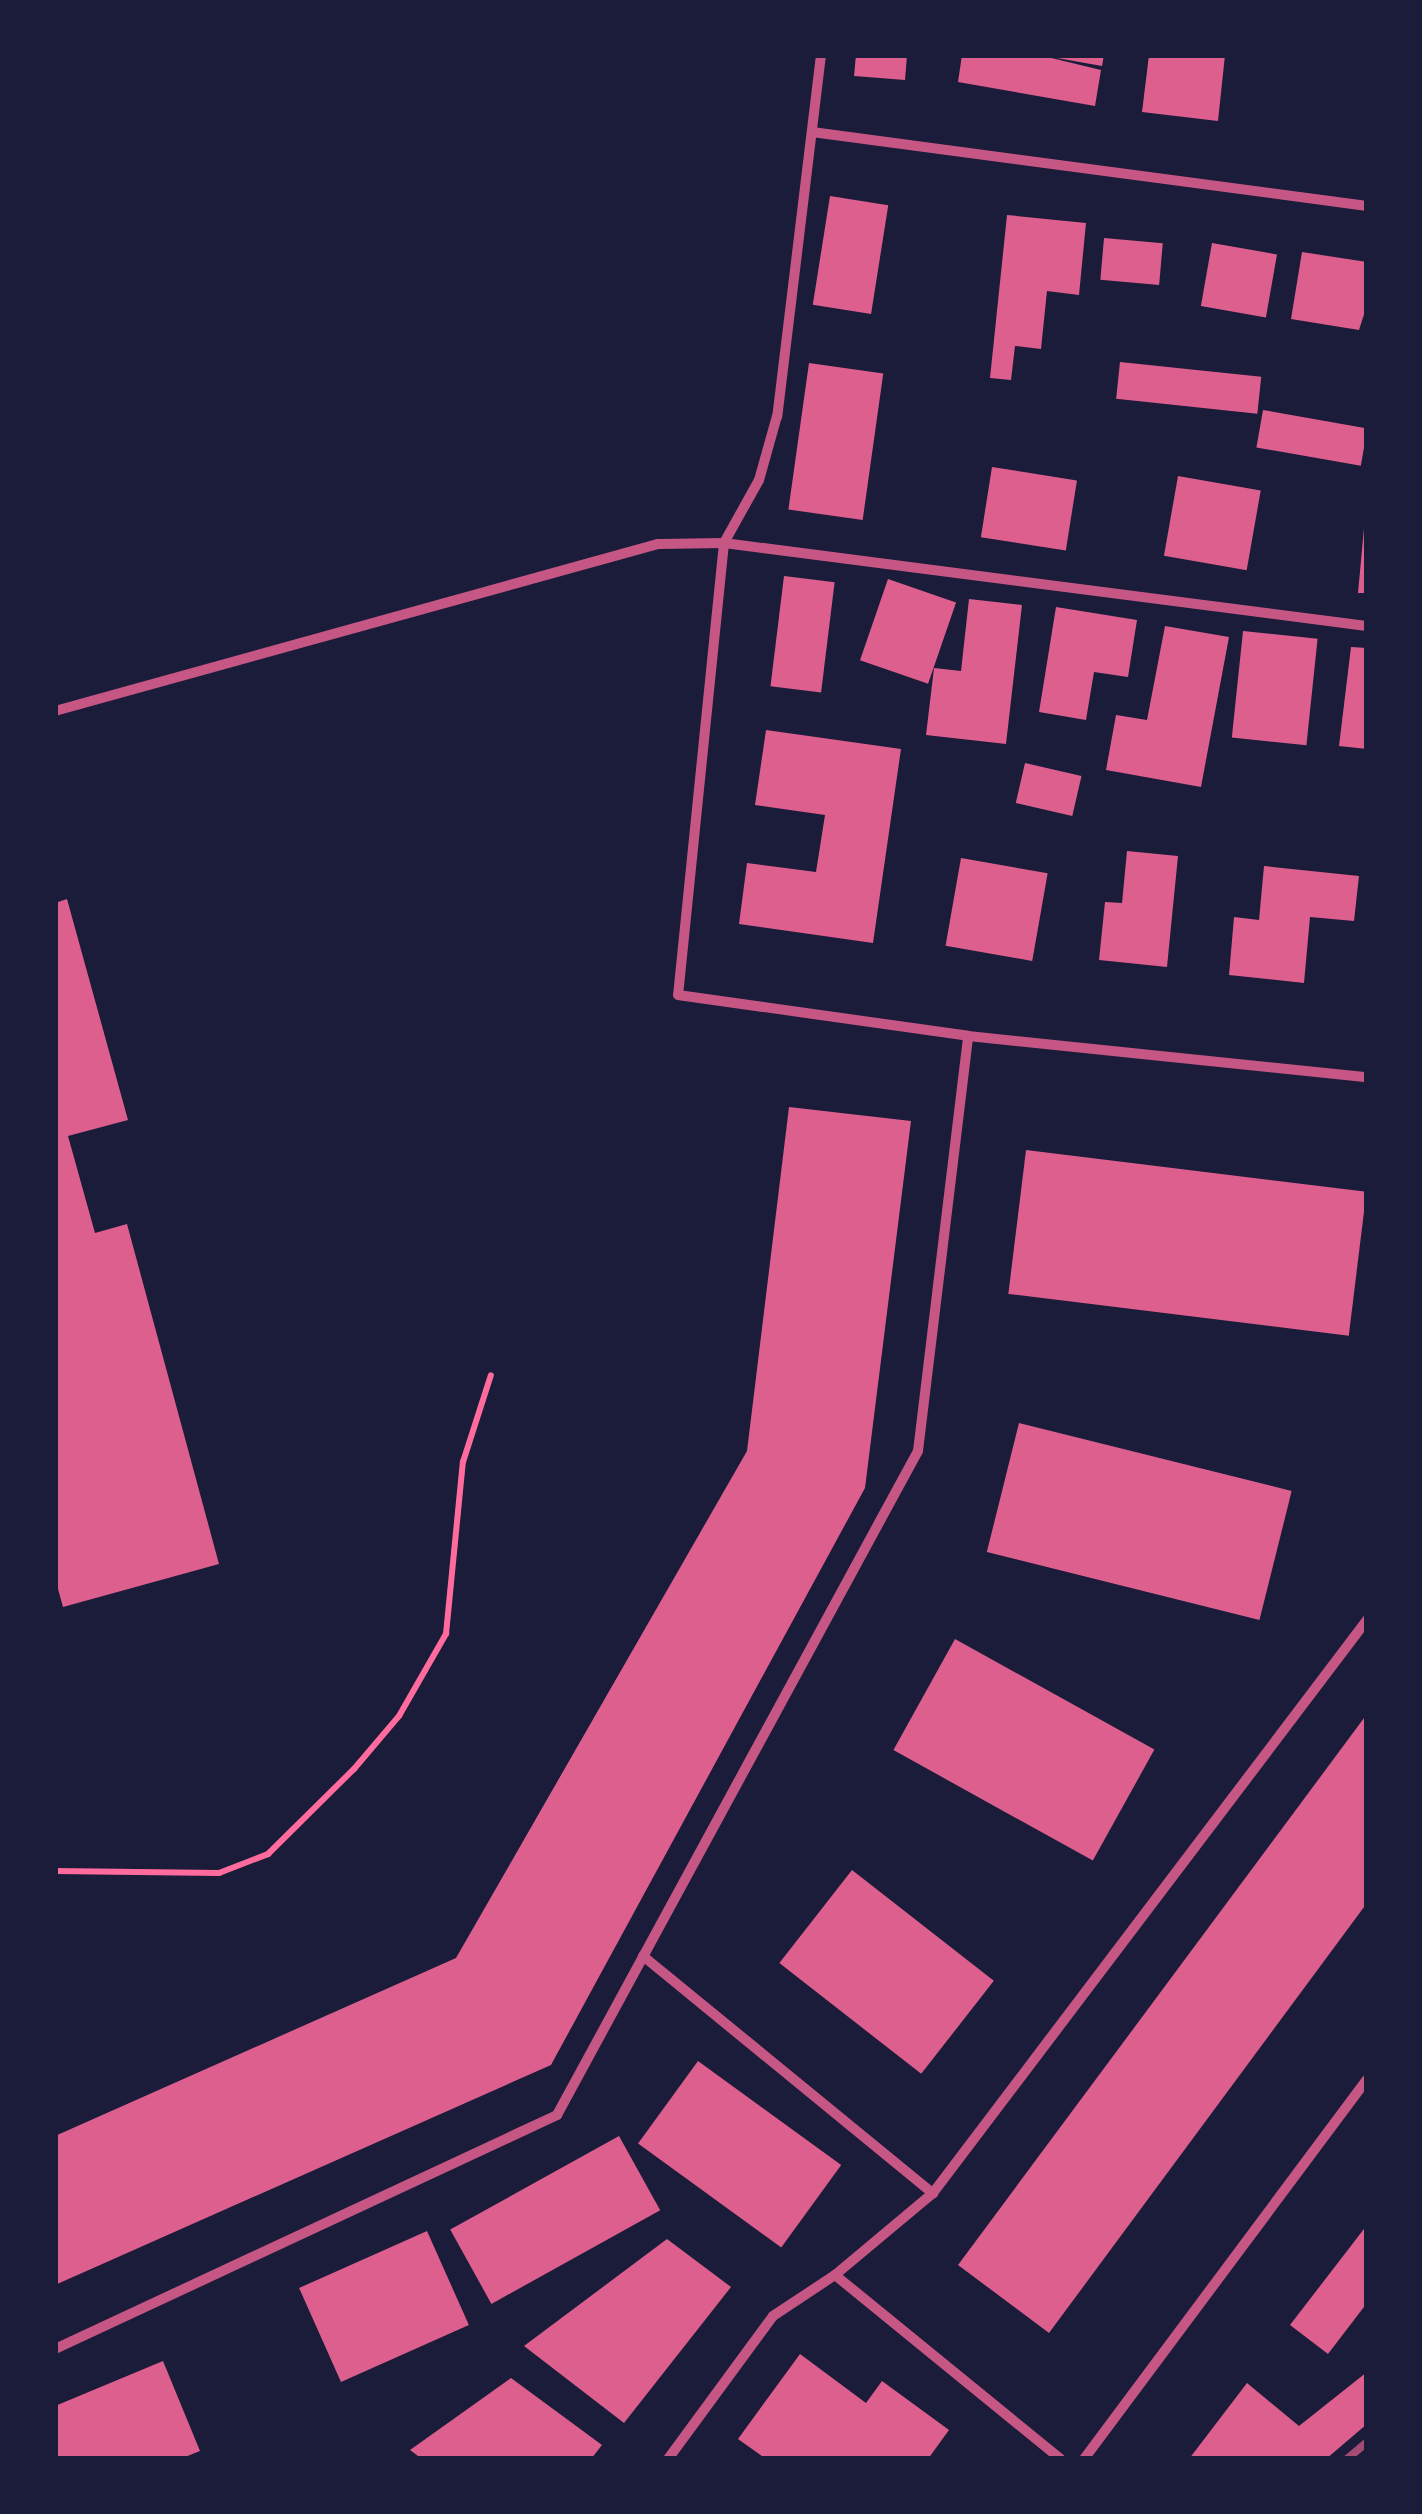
<!DOCTYPE html>
<style>
body{margin:0}
#map{position:relative;width:1422px;height:2514px;overflow:hidden;background:#1b1b3a;font-family:Cabin,sans-serif}
div>[style]{position:absolute}
[style*='--x']{left:calc(var(--x)*1px);top:calc(var(--y)*1px);width:calc(var(--w)*1px);rotate:calc(var(--a)*1deg)}
.building>*{inset:0;background:#dd5f8e;transform-origin:0 0}
.path>*{height:6px;margin:-3px;padding:0 3px;transform-origin:3px;border-radius:3px;background:#ff6b9d}
.minor>*{height:10px;margin:-5px;padding:0 5px;transform-origin:5px;border-radius:5px;background:#c65784}
.rail>*{height:8px;margin:-4px;padding:0 4px;transform-origin:4px;border-radius:4px;background:#a44b75}
span{translate:-50% -50%;white-space:nowrap;text-align:center;line-height:1.15;-webkit-text-stroke:10px #1b1b3a;paint-order:stroke}
.frame{position:absolute;inset:0;border:58px solid #1b1b3a;pointer-events:none}
</style>
<div id="map">
<div class="building">
<i style="clip-path:polygon(856px 55px,907px 55px,905px 80px,854px 76px)"></i>
<i style="clip-path:polygon(962px 55px,1039px 55px,1101px 70px,1095px 106px,958px 82px)"></i>
<i style="clip-path:polygon(1040px 55px,1104px 55px,1102px 66px)"></i>
<i style="clip-path:polygon(1149px 55px,1225px 55px,1218px 121px,1142px 112px)"></i>
<i style="left:830px;top:196px;width:59px;height:110px;rotate:9deg"></i>
<i style="clip-path:polygon(1007px 215px,1086px 223px,1079px 295px,1047px 291px,1041px 349px,1015px 346px,1011px 380px,990px 378px)"></i>
<i style="left:1104px;top:238px;width:59px;height:42px;rotate:5deg"></i>
<i style="left:1212px;top:243px;width:66px;height:64px;rotate:10deg"></i>
<i style="clip-path:polygon(1302px 252px,1367px 262px,1367px 305px,1359px 330px,1291px 319px)"></i>
<i style="left:1120px;top:362px;width:142px;height:37px;rotate:6deg"></i>
<i style="left:809px;top:363px;width:75px;height:148px;rotate:8deg"></i>
<i style="left:1263px;top:410px;width:106px;height:38px;rotate:10deg"></i>
<i style="left:992px;top:467px;width:86px;height:71px;rotate:9deg"></i>
<i style="left:1178px;top:476px;width:84px;height:81px;rotate:10deg"></i>
<i style="clip-path:polygon(1364px 528px,1367px 528px,1367px 593px,1358px 593px)"></i>
<i style="left:784px;top:576px;width:51px;height:111px;rotate:7deg"></i>
<i style="left:888px;top:579px;width:72px;height:86px;rotate:19deg"></i>
<i style="clip-path:polygon(969px 599px,1022px 605px,1006px 744px,926px 735px,934px 668px,961px 671px)"></i>
<i style="clip-path:polygon(1056px 607px,1137px 620px,1128px 677px,1094px 672px,1086px 720px,1039px 712px)"></i>
<i style="clip-path:polygon(1165px 626px,1229px 637px,1201px 787px,1106px 770px,1116px 715px,1147px 720px)"></i>
<i style="left:1243px;top:631px;width:75px;height:107px;rotate:6deg"></i>
<i style="clip-path:polygon(1351px 647px,1367px 648px,1367px 749px,1339px 746px)"></i>
<i style="clip-path:polygon(766px 730px,901px 749px,873px 943px,739px 924px,747px 863px,816px 872px,825px 815px,755px 805px)"></i>
<i style="left:1025px;top:763px;width:58px;height:41px;rotate:13deg"></i>
<i style="clip-path:polygon(1127px 851px,1178px 856px,1167px 967px,1099px 960px,1105px 902px,1122px 903px)"></i>
<i style="left:961px;top:858px;width:88px;height:89px;rotate:10deg"></i>
<i style="clip-path:polygon(1264px 866px,1359px 876px,1354px 921px,1310px 917px,1304px 983px,1229px 975px,1234px 917px,1259px 920px)"></i>
<i style="clip-path:polygon(67px 899px,128px 1120px,68px 1136px,95px 1233px,127px 1224px,219px 1564px,63px 1607px,55px 1578px,55px 903px)"></i>
<i style="clip-path:polygon(789px 1107px,911px 1121px,865px 1488px,551px 2065px,55px 2285px,55px 2136px,456px 1958px,747px 1451px)"></i>
<i style="left:1026px;top:1150px;width:343px;height:145px;rotate:7deg"></i>
<i style="left:1019px;top:1423px;width:281px;height:133px;rotate:14deg"></i>
<i style="left:955px;top:1639px;width:228px;height:127px;rotate:29deg"></i>
<i style="clip-path:polygon(1367px 1714px,1367px 1903px,1049px 2333px,958px 2265px)"></i>
<i style="left:852px;top:1870px;width:180px;height:118px;rotate:38deg"></i>
<i style="left:698px;top:2061px;width:177px;height:102px;rotate:36deg"></i>
<i style="left:619px;top:2136px;width:85px;height:193px;rotate:61deg"></i>
<i style="clip-path:polygon(1367px 2225px,1367px 2303px,1328px 2354px,1290px 2325px)"></i>
<i style="left:427px;top:2231px;width:103px;height:140px;rotate:66deg"></i>
<i style="clip-path:polygon(667px 2239px,731px 2287px,624px 2423px,524px 2346px)"></i>
<i style="clip-path:polygon(800px 2354px,866px 2403px,882px 2381px,949px 2430px,928px 2459px,766px 2459px,738px 2439px)"></i>
<i style="clip-path:polygon(163px 2361px,200px 2451px,180px 2459px,55px 2459px,55px 2406px)"></i>
<i style="clip-path:polygon(1367px 2372px,1367px 2424px,1326px 2459px,1189px 2459px,1247px 2383px,1299px 2426px)"></i>
<i style="clip-path:polygon(511px 2378px,602px 2445px,591px 2459px,422px 2459px,410px 2450px)"></i>
</div>
<div class="path">
<i style="--x:55;--y:1871;--w:164;--a:0.7"></i>
<i style="--x:219;--y:1873;--w:53;--a:-21.2"></i>
<i style="--x:268;--y:1854;--w:121;--a:-44.7"></i>
<i style="--x:354;--y:1769;--w:70;--a:-49.7"></i>
<i style="--x:399;--y:1716;--w:95;--a:-60.2"></i>
<i style="--x:446;--y:1634;--w:173;--a:-84.4"></i>
<i style="--x:463;--y:1462;--w:91;--a:-72.2"></i>
</div>
<div class="minor">
<i style="--x:821;--y:55;--w:364;--a:96.9"></i>
<i style="--x:777;--y:416;--w:66;--a:105.7"></i>
<i style="--x:759;--y:480;--w:72;--a:119.1"></i>
<i style="--x:724;--y:543;--w:454;--a:95.8"></i>
<i style="--x:678;--y:995;--w:293;--a:8"></i>
<i style="--x:968;--y:1036;--w:401;--a:5.9"></i>
<i style="--x:812;--y:132;--w:560;--a:7.59"></i>
<i style="--x:55;--y:711;--w:626;--a:-15.48"></i>
<i style="--x:658;--y:544;--w:66;--a:-0.9"></i>
<i style="--x:724;--y:543;--w:648;--a:7.36"></i>
<i style="--x:643;--y:1956;--w:375;--a:39.3"></i>
<i style="--x:835;--y:2275;--w:291;--a:39.2"></i>
<i style="--x:55;--y:2349;--w:554;--a:-24.99"></i>
<i style="--x:557;--y:2115;--w:756;--a:-61.47"></i>
<i style="--x:918;--y:1451;--w:418;--a:-83.1"></i>
<i style="--x:668;--y:2459;--w:177;--a:-53.7"></i>
<i style="--x:773;--y:2316;--w:74;--a:-33.5"></i>
<i style="--x:835;--y:2275;--w:128;--a:-39.9"></i>
<i style="--x:933;--y:2193;--w:719;--a:-52.86"></i>
<i style="--x:1084;--y:2459;--w:473;--a:-53.3"></i>
</div>
<div class="rail">
<i style="--x:1347;--y:2459;--w:26;--a:-40"></i>
</div>
<div class="frame"></div>
</div>
